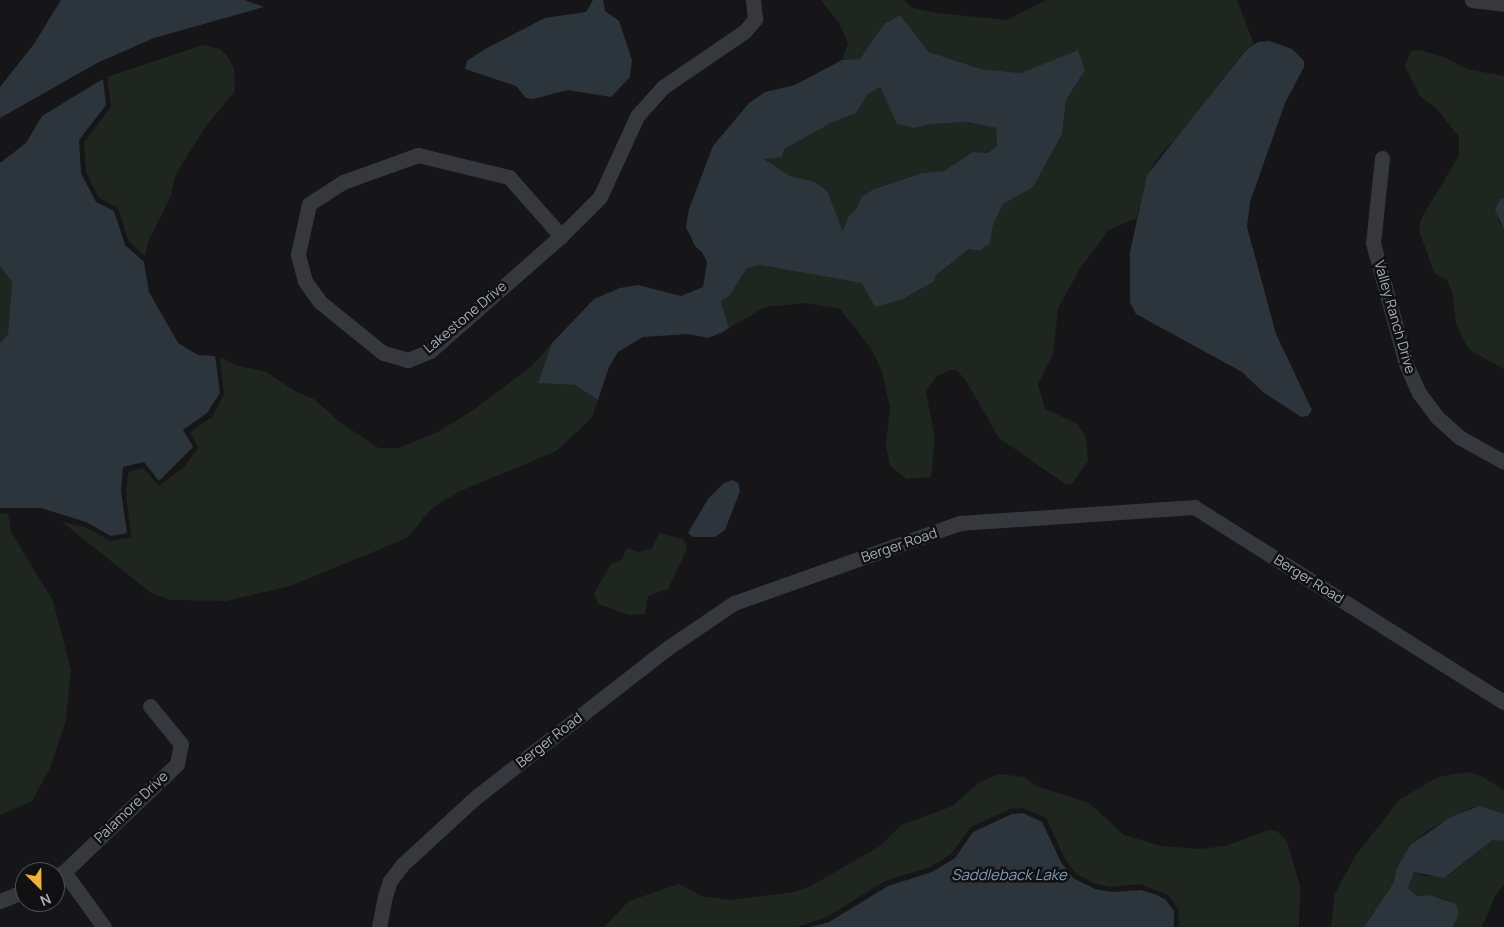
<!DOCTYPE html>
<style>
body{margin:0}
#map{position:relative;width:1504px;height:927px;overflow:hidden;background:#161618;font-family:Manrope,sans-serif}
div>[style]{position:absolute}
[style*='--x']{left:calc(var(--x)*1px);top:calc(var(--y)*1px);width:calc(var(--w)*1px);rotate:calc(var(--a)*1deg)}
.green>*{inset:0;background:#1e261f}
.water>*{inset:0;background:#2c353c}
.minor>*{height:15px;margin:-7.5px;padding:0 7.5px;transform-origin:7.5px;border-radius:7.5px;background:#37383d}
span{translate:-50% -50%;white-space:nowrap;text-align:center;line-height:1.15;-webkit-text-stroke:5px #111113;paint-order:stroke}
.street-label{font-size:14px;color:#a8adb8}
.water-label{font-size:15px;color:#7f9bb3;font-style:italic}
.north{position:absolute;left:15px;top:862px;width:50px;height:50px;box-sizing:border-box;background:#111113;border:1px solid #4d4f55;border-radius:50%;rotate:157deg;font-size:14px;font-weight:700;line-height:20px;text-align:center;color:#a8adb8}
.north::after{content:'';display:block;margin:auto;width:18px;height:22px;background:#f2b134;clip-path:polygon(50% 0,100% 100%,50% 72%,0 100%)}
</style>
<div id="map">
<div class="green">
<i style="clip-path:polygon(821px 0,904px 0,913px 8px,938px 13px,1007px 20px,1046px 0,1237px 0,1254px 44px,1245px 50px,1179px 135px,1159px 156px,1147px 175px,1137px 218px,1109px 230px,1081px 267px,1058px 308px,1053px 355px,1038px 384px,1045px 409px,1076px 423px,1086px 437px,1088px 461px,1072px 484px,1065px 484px,999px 438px,966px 381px,957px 370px,951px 370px,937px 376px,926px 392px,935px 439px,931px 477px,907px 479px,890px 466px,886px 444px,890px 408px,882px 371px,870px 347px,840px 309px,807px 303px,765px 307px,729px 328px,721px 302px,730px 295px,747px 268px,760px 265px,822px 275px,862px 283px,903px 299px,933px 282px,936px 275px,969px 249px,979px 251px,989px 243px,993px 225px,1003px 204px,1033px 186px,1062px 134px,1066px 100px,1085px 70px,1078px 50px,1021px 73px,981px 69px,929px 52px,900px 15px,884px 24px,860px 59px,842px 60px,848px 43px,839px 23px)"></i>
<i style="clip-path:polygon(203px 45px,220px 49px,228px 57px,234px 68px,235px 91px,205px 127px,175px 176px,171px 196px,148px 242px,145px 256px,129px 242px,118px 208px,99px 198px,86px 172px,84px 142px,111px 107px,107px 77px)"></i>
<i style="clip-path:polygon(1419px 50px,1444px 57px,1467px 69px,1504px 76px,1504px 198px,1501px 198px,1498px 220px,1504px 229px,1504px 369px,1473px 352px,1465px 343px,1456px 323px,1453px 295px,1447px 280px,1434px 273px,1419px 230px,1421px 219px,1459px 156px,1459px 137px,1436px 108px,1420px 96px,1405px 66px,1411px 51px)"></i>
<i style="clip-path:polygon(880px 87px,889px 106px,914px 128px,931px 124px,967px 122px,996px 128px,997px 146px,988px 153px,973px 152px,944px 171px,922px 173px,874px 189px,861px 197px,857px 208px,848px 217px,844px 232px,835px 212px,813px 181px,790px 176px,764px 159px,831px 123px,856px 113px,868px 94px)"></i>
<i style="clip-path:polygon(0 266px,12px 281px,8px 334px,0 343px)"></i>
<i style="clip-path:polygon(552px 343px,538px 383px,575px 385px,598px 400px,592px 417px,579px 430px,556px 451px,456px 493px,431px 509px,407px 538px,290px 586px,227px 601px,171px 600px,151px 593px,62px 522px,85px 527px,111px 541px,131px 537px,126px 492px,128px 472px,143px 468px,159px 486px,184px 467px,198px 448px,190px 432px,212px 417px,224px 395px,220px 357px,236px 365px,266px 372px,297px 392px,314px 399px,341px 423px,379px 448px,399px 448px,438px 432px,476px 408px,532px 366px)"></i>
<i style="clip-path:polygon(8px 513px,11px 532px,53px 601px,71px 670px,66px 720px,50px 768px,32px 801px,0 815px,0 514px)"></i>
<i style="clip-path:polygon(659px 533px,683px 539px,687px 549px,668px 589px,648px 596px,645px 614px,629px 615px,598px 604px,594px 593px,611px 564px,622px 559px,627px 548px,639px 552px,652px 548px)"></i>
<i style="clip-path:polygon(1468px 772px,1481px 776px,1504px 790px,1504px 814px,1473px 807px,1430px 829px,1410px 845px,1396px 870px,1394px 882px,1364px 927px,1331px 927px,1335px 893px,1340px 884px,1356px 855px,1399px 800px,1438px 777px)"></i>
<i style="clip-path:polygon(998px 774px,1025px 777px,1036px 786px,1089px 803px,1124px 835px,1161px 846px,1200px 849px,1225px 846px,1269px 830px,1278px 832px,1287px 841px,1300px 886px,1299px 927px,1179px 927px,1178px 909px,1168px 895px,1140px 884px,1111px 887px,1096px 884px,1076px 874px,1065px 859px,1046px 818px,1023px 808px,1010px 809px,971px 827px,951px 854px,930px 867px,885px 881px,827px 917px,797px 927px,604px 927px,629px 901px,679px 884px,701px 896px,730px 900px,794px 892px,811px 886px,880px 846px,901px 825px,953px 806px,978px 783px)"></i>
<i style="clip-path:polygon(1493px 840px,1504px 841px,1504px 885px,1495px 896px,1482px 927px,1453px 927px,1456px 921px,1452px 902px,1431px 895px,1417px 896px,1408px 888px,1414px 872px,1424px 876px,1449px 875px)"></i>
</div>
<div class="water">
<i style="clip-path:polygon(61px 0,244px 0,264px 7px,154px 38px,97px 63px,0 118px,0 87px,34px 44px)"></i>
<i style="clip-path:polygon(593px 0,603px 0,605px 11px,619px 21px,632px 60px,630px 77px,611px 97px,568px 90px,533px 99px,526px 98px,516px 86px,465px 69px,467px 61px,485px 49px,545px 18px,586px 12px)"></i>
<i style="clip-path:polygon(evenodd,900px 15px,929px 52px,981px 69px,1021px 73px,1078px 50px,1085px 70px,1066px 100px,1062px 134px,1033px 187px,1003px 204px,993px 225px,990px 243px,979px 251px,969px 249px,936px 275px,933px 282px,903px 299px,875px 307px,862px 283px,760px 265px,747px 268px,730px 295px,721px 302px,729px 328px,723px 332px,708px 338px,688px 334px,643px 337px,618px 352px,609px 367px,598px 400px,575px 385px,538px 383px,552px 343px,594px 299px,620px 288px,638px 285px,681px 296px,703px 287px,707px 262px,702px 252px,695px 246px,686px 227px,689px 209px,713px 146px,749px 103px,765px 92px,795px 85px,842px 60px,860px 59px,884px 24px,900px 15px,880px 87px,897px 124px,914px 128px,931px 124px,967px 122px,996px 128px,997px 146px,988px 153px,973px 152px,944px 171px,922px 173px,874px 189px,861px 197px,857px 208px,848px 217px,843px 231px,827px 191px,813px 181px,790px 176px,764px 159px,782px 157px,784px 149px,831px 123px,856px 113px,868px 94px,880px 87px)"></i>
<i style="clip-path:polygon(1269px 41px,1292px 49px,1304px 61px,1304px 67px,1285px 103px,1250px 202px,1247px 227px,1276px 334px,1312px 410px,1308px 416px,1301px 417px,1263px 392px,1242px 372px,1136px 314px,1130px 302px,1130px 252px,1147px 175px,1246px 50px,1258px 42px)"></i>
<i style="clip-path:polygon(103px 79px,106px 105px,79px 140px,81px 173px,96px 202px,114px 211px,125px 245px,144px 262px,149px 292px,178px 343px,198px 355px,215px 356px,220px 393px,207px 413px,183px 430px,193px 447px,159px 481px,144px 462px,123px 467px,121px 491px,127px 533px,111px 536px,86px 522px,41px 508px,0 508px,0 343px,8px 334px,12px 282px,0 266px,0 163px,26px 143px,42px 116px)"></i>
<i style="clip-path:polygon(1501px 198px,1504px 198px,1504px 229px,1495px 210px)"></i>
<i style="clip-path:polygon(732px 480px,738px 483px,740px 491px,725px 530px,715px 537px,693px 537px,688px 533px,708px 499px,724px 483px)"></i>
<i style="clip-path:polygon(1479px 806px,1504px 814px,1504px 841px,1493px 840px,1444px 878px,1414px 872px,1408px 888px,1417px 896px,1430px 895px,1456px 904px,1459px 914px,1453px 927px,1364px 927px,1394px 882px,1396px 870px,1410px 845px,1451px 817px)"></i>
<i style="clip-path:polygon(1023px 813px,1042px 822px,1061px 862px,1073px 878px,1095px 889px,1112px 892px,1141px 890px,1154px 894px,1165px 899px,1174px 911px,1174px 927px,811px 927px,829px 922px,888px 886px,932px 872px,955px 858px,973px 832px,1012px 814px)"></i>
</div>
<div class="minor">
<i style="--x:1472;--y:0;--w:32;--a:7"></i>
<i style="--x:418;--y:155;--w:94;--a:13.6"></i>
<i style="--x:509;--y:177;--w:79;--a:48.6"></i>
<i style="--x:561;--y:236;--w:174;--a:138.7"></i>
<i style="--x:430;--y:351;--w:24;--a:158"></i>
<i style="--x:408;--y:360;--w:26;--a:-164"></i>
<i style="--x:383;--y:353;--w:81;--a:-141"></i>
<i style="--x:320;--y:302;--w:26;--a:-126"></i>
<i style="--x:305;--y:281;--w:28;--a:-105"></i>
<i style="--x:298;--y:254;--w:51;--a:-77.6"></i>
<i style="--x:309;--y:204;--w:40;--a:-32.9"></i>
<i style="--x:343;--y:182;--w:80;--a:-19.8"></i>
<i style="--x:1382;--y:158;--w:85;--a:96"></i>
<i style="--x:1373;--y:243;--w:125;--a:74.7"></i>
<i style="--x:1406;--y:364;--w:32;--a:66"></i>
<i style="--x:1419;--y:393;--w:30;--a:53"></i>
<i style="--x:1437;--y:417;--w:30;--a:42"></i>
<i style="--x:1459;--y:437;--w:51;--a:29.1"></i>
<i style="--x:561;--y:236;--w:55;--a:-45"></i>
<i style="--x:600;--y:197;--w:89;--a:-65.4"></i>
<i style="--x:637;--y:116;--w:39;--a:-48"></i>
<i style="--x:663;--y:87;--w:99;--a:-34.3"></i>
<i style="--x:745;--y:31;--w:16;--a:-50"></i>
<i style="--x:755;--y:19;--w:19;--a:-96"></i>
<i style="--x:64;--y:872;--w:68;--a:54"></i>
<i style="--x:55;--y:876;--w:10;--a:-24"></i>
<i style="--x:64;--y:872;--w:156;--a:-43.7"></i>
<i style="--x:177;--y:764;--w:20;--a:-79"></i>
<i style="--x:181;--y:744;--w:49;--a:-129.2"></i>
<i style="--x:0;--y:901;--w:27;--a:-22"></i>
<i style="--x:379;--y:927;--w:32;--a:-79"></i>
<i style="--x:385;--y:896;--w:16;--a:-72"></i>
<i style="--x:390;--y:881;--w:20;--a:-53"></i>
<i style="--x:402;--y:865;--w:100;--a:-42.6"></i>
<i style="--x:476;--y:797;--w:241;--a:-37.9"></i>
<i style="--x:666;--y:649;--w:82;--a:-34.1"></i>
<i style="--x:734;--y:603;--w:240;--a:-19.5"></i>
<i style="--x:960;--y:523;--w:235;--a:-3.9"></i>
<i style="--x:1194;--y:507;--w:366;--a:32.2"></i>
</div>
<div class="street-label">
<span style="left:465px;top:317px;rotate:-40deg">Lakestone Drive</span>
<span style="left:1395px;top:317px;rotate:74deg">Valley Ranch Drive</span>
<span style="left:899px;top:545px;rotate:-19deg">Berger Road</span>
<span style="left:1309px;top:579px;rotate:32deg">Berger Road</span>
<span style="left:549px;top:740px;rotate:-38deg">Berger Road</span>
<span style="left:131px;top:807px;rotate:-44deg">Palamore Drive</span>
</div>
<div class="water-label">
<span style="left:1009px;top:875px">Saddleback Lake</span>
</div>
<div class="north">N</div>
</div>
